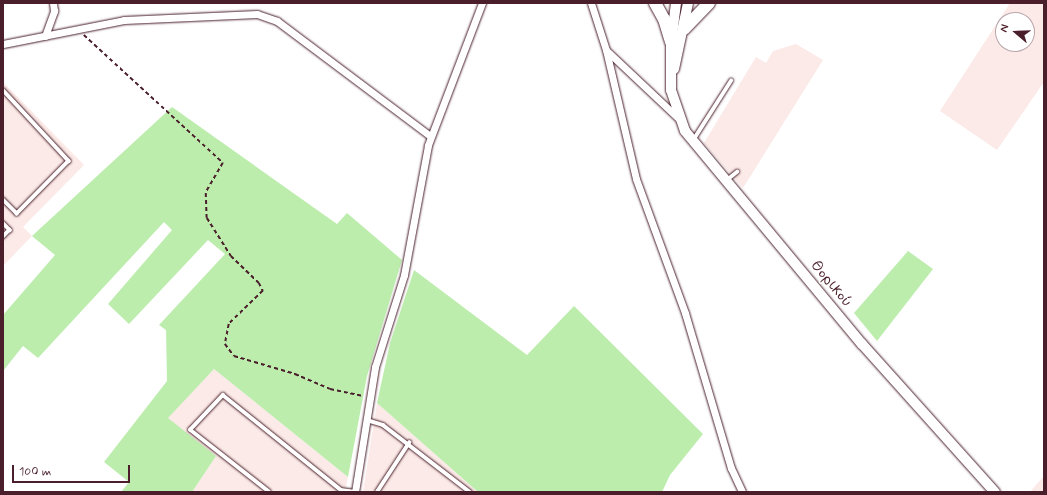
<!DOCTYPE html>
<meta charset="utf-8">
<style>
body{margin:0}
#map{position:relative;width:1047px;height:495px;overflow:hidden;background:#fff;font-family:Mynerve,sans-serif}
div>[style]{position:absolute}
[style*='--x']{left:calc(var(--x)*1px);top:calc(var(--y)*1px);width:calc(var(--w)*1px);rotate:calc(var(--a)*1deg)}
.built>*{inset:0;background:#fbeae7}
.green>*{inset:0;background:#bcedad}
.path>*{height:1.5px;margin-top:-0.75px;transform-origin:0;background:repeating-linear-gradient(90deg,#4a1f2b 0 4px,transparent 0 7px)}
.roads{filter:drop-shadow(0 0 1px #4a1f2b) drop-shadow(0 0 1px #4a1f2b)}
.service>*{height:3.5px;margin:-1.75px;padding:0 1.75px;transform-origin:1.75px;border-radius:1.75px;background:#fff}
.minor>*{height:7px;margin:-3.5px;padding:0 3.5px;transform-origin:3.5px;border-radius:3.5px;background:#fff}
.secondary>*{height:10px;margin:-5px;padding:0 5px;transform-origin:5px;border-radius:5px;background:#fff}
.trunk>*{height:12px;margin:-6px;padding:0 6px;transform-origin:6px;border-radius:6px;background:#fff}
span{translate:-50% -50%;white-space:nowrap;text-align:center;line-height:1.15;-webkit-text-stroke:3px #fff;paint-order:stroke}
.street-label{font-size:16px;color:#4a1f2b}
.frame{position:absolute;inset:0;border:4px solid #4a1f2b;pointer-events:none}
.north{position:absolute;left:995px;top:12px;width:40px;height:40px;box-sizing:border-box;background:#fff;border:1px solid #b7a5aa;border-radius:50%;rotate:289deg;font-size:11px;font-weight:700;line-height:16px;text-align:center;color:#4a1f2b}
.north::after{content:'';display:block;margin:auto;width:14px;height:18px;background:#4a1f2b;clip-path:polygon(50% 0,100% 100%,50% 72%,0 100%)}
.scale{position:absolute;left:12px;top:465px;width:118px;height:18px;box-sizing:border-box;border:2px solid #4a1f2b;border-top:0;padding-left:5px;font-size:12px;line-height:14px;white-space:nowrap;color:#4a1f2b;-webkit-text-stroke:3px #fff;paint-order:stroke}
</style>
<div id="map">
<div class="built">
<i style="clip-path:polygon(evenodd,1010px 3px,1044px 3px,1044px 82px,997px 150px,940px 111px,1010px 3px,1003px 20px,1027px 20px,1027px 44px,1003px 44px,1003px 20px)"></i>
<i style="clip-path:polygon(796px 44px,823px 60px,743px 188px,704px 143px,756px 57px,766px 63px,773px 51px)"></i>
<i style="clip-path:polygon(3px 82px,84px 165px,23px 227px,32px 236px,3px 266px)"></i>
<i style="clip-path:polygon(214px 369px,348px 477px,345px 492px,192px 492px,216px 456px,167px 418px)"></i>
<i style="clip-path:polygon(377px 403px,478px 492px,363px 492px)"></i>
<i style="clip-path:polygon(1043px 477px,1044px 492px,1030px 492px)"></i>
</div>
<div class="green">
<i style="clip-path:polygon(172px 107px,337px 224px,347px 213px,402px 260px,367px 376px,348px 477px,214px 369px,168px 418px,216px 456px,192px 492px,121px 492px,129px 482px,104px 462px,167px 381px,166px 330px,159px 325px,225px 254px,208px 240px,129px 324px,108px 304px,172px 230px,164px 222px,38px 358px,23px 346px,3px 371px,3px 315px,55px 255px,32px 236px)"></i>
<i style="clip-path:polygon(908px 251px,933px 269px,877px 341px,854px 313px)"></i>
<i style="clip-path:polygon(414px 270px,527px 355px,574px 306px,703px 434px,670px 475px,662px 492px,478px 492px,377px 403px,390px 343px)"></i>
</div>
<div class="path">
<i style="--x:84;--y:35;--w:189;--a:42.6"></i>
<i style="--x:223;--y:163;--w:34;--a:120"></i>
<i style="--x:206;--y:193;--w:25;--a:88"></i>
<i style="--x:207;--y:218;--w:45;--a:57.7"></i>
<i style="--x:231;--y:256;--w:39;--a:44"></i>
<i style="--x:259;--y:283;--w:9;--a:63"></i>
<i style="--x:263;--y:291;--w:47;--a:135.9"></i>
<i style="--x:229;--y:324;--w:20;--a:101"></i>
<i style="--x:225;--y:344;--w:15;--a:53"></i>
<i style="--x:234;--y:356;--w:64;--a:16.4"></i>
<i style="--x:295;--y:374;--w:38;--a:23"></i>
<i style="--x:330;--y:389;--w:34;--a:12"></i>
</div>
<div class="roads">
<div class="service">
<i style="--x:3;--y:90;--w:97;--a:47.1"></i>
<i style="--x:69;--y:161;--w:74;--a:134.5"></i>
<i style="--x:17;--y:214;--w:20;--a:-135"></i>
<i style="--x:694;--y:139;--w:69;--a:-57.5"></i>
<i style="--x:727;--y:180;--w:13;--a:-39"></i>
<i style="--x:3;--y:223;--w:10;--a:45"></i>
<i style="--x:10;--y:230;--w:10;--a:135"></i>
<i style="--x:367;--y:420;--w:17;--a:17"></i>
<i style="--x:383;--y:425;--w:110;--a:37.6"></i>
<i style="--x:269;--y:492;--w:100;--a:-141.9"></i>
<i style="--x:190;--y:430;--w:48;--a:-46.7"></i>
<i style="--x:223;--y:395;--w:151;--a:38.8"></i>
<i style="--x:341;--y:490;--w:14;--a:8"></i>
<i style="--x:377;--y:492;--w:59;--a:-56.9"></i>
</div>
<div class="minor">
<i style="--x:591;--y:3;--w:49;--a:72.3"></i>
<i style="--x:606;--y:50;--w:132;--a:76.9"></i>
<i style="--x:636;--y:179;--w:143;--a:69.9"></i>
<i style="--x:685;--y:313;--w:162;--a:73.5"></i>
<i style="--x:731;--y:468;--w:26;--a:65"></i>
<i style="--x:45;--y:36;--w:27;--a:-70"></i>
<i style="--x:54;--y:11;--w:8;--a:-97"></i>
<i style="--x:3;--y:44;--w:123;--a:-11.2"></i>
<i style="--x:124;--y:20;--w:133;--a:-2.6"></i>
<i style="--x:257;--y:14;--w:21;--a:19"></i>
<i style="--x:277;--y:21;--w:191;--a:36.9"></i>
<i style="--x:607;--y:51;--w:98;--a:43.3"></i>
<i style="--x:355;--y:492;--w:127;--a:-80.9"></i>
<i style="--x:375;--y:367;--w:96;--a:-72.5"></i>
<i style="--x:404;--y:275;--w:132;--a:-79.5"></i>
<i style="--x:428;--y:145;--w:152;--a:-69.2"></i>
</div>
<div class="secondary">
<i style="--x:676;--y:3;--w:39;--a:97"></i>
<i style="--x:671;--y:42;--w:48;--a:90"></i>
<i style="--x:671;--y:90;--w:43;--a:71.1"></i>
<i style="--x:685;--y:131;--w:277;--a:50.3"></i>
<i style="--x:862;--y:344;--w:199;--a:48.1"></i>
<i style="--x:674;--y:69;--w:67;--a:-78"></i>
</div>
<div class="trunk">
<i style="--x:655;--y:3;--w:18;--a:61"></i>
<i style="--x:664;--y:19;--w:24;--a:73"></i>
<i style="--x:684;--y:29;--w:36;--a:-46"></i>
</div>
</div>
<div class="street-label">
<span style="left:831px;top:284px;rotate:50deg">Θορικού</span>
</div>
<div class="frame"></div>
<div class="north">N</div>
<div class="scale">100 m</div>
</div>
